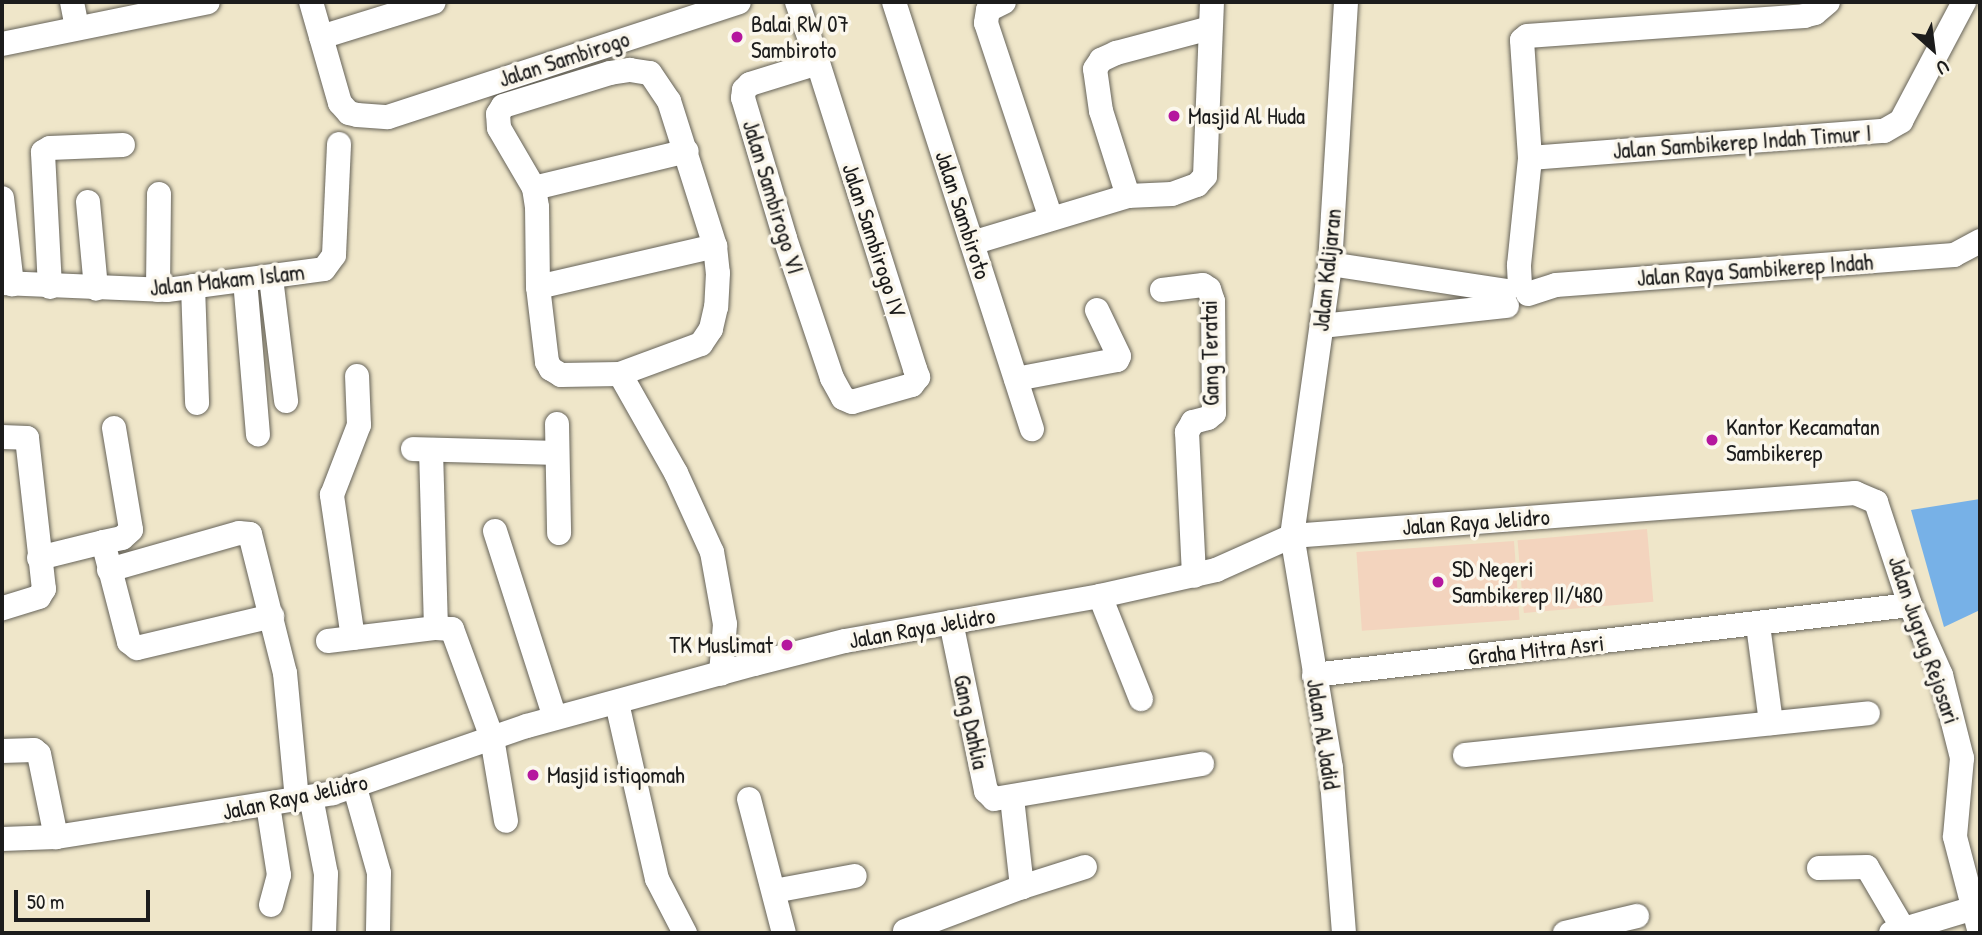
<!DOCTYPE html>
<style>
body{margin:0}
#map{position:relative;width:1982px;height:935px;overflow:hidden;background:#efe6c9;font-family:"Patrick Hand",sans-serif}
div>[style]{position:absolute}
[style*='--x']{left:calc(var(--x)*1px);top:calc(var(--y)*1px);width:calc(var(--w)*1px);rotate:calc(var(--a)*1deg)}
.built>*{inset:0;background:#f3d4be;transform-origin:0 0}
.water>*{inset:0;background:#77b1e7}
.roads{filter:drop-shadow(0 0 2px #666359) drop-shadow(0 0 2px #666359)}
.minor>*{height:24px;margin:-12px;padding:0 12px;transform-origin:12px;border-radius:12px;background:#fff}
.dots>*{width:19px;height:19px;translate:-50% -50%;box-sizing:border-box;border:4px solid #fbf7ec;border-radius:50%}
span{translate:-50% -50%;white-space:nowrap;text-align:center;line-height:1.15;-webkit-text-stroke:7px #fbf7ec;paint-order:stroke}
.poi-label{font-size:23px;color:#1c1c1c}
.left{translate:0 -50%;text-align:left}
.right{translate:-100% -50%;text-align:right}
.street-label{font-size:23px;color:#1c1c1c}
.frame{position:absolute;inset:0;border:4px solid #1c1c1c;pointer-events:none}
.north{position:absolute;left:1898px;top:14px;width:70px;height:70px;-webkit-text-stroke:5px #fbf7ec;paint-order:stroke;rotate:152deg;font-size:19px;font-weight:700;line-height:28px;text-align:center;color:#1c1c1c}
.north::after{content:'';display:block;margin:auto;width:24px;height:32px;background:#1c1c1c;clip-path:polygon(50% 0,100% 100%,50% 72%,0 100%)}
.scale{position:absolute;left:14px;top:890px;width:136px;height:32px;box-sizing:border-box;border:4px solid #1c1c1c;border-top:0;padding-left:9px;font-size:21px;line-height:24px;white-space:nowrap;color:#1c1c1c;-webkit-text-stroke:5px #fbf7ec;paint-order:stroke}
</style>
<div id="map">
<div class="built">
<i style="left:1647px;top:529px;width:73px;height:130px;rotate:85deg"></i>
<i style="left:1514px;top:541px;width:79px;height:158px;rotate:86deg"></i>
</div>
<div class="water">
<i style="clip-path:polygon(1980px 499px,1980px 610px,1944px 627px,1911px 510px)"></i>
</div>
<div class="roads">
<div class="minor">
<i style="--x:72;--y:2;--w:26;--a:79"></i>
<i style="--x:311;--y:2;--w:105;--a:74"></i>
<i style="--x:340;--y:103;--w:13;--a:48"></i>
<i style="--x:349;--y:113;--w:8;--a:14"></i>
<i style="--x:357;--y:115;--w:31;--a:4"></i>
<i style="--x:388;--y:117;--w:369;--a:-18.1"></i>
<i style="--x:797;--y:2;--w:65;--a:71"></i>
<i style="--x:818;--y:63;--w:321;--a:72.4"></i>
<i style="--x:915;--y:369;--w:9;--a:69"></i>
<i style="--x:918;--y:377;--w:10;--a:127"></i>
<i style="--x:912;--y:385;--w:62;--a:164.2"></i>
<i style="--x:852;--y:402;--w:10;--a:-156"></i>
<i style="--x:843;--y:398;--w:23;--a:-119"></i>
<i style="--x:832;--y:378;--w:148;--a:-108.6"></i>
<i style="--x:785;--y:238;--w:146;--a:-106.7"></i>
<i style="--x:743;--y:98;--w:8;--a:-83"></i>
<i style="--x:744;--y:90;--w:8;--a:-45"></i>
<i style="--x:750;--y:84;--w:71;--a:-17.2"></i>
<i style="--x:894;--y:2;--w:449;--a:72.1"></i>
<i style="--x:1004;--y:2;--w:18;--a:153"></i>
<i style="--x:988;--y:10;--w:13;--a:99"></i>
<i style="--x:986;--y:23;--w:206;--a:71.6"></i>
<i style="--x:321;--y:37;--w:118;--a:-17.2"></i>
<i style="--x:2;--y:44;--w:210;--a:-11.5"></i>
<i style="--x:1530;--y:158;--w:355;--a:-4.4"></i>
<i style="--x:1884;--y:131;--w:20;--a:-30"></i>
<i style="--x:1901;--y:121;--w:135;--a:-62.1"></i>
<i style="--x:534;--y:188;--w:69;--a:-120.3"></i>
<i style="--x:499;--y:128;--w:14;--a:-94"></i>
<i style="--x:498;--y:114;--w:9;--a:-58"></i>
<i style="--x:503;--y:106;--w:112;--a:-17.1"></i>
<i style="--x:610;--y:73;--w:20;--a:-9"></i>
<i style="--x:630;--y:70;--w:20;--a:9"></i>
<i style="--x:650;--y:73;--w:34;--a:56"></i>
<i style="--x:669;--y:101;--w:152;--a:72.4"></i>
<i style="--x:715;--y:246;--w:27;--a:84"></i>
<i style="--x:718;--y:273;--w:34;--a:93"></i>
<i style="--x:716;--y:307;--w:23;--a:103"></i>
<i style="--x:711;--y:329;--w:18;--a:124"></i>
<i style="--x:701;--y:344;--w:86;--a:159.7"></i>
<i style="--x:620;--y:374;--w:59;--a:179"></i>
<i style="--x:561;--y:375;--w:12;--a:-149"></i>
<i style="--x:551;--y:369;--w:8;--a:-120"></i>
<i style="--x:547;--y:362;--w:76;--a:-96.8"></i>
<i style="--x:538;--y:287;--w:182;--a:-13"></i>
<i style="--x:1128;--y:196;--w:89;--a:-107.6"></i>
<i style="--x:1101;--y:111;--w:42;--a:-98.1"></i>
<i style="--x:1095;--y:69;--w:11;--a:-56"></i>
<i style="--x:1101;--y:60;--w:17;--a:-25"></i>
<i style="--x:1116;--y:53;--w:97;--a:-14.9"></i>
<i style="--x:2;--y:198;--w:87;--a:83.4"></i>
<i style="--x:88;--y:202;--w:87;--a:84.7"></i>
<i style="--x:972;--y:243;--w:163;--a:-16.8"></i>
<i style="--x:1128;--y:196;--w:44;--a:-2.6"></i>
<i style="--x:1172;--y:194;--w:27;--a:-20"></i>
<i style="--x:1197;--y:185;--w:12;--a:-48"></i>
<i style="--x:1205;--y:176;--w:174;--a:-87.7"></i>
<i style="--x:1330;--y:264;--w:178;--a:8.7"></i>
<i style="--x:271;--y:278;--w:124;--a:83"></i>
<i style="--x:245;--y:280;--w:155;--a:85.2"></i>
<i style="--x:2;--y:283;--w:165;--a:2.4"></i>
<i style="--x:167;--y:290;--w:158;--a:-7.6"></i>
<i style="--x:324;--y:269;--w:17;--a:-54"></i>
<i style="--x:334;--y:255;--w:111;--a:-87.4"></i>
<i style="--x:193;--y:286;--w:117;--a:88"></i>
<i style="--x:1520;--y:286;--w:21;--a:-93"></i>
<i style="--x:1519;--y:265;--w:108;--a:-84.1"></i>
<i style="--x:1530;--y:158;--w:118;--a:-93.9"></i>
<i style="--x:1522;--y:40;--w:6;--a:-39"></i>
<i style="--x:1527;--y:36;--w:278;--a:-4.1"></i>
<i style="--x:1804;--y:16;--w:11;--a:-15"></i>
<i style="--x:1815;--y:13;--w:17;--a:-40"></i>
<i style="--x:50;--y:287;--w:135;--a:-93"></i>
<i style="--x:43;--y:152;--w:8;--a:-30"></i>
<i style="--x:50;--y:148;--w:73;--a:-2.4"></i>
<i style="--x:538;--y:287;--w:80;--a:-90.7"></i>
<i style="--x:537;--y:207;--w:19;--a:-99"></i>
<i style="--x:534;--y:188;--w:157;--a:-13.6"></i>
<i style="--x:158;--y:290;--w:96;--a:-89.4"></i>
<i style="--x:1162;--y:290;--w:41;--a:-7"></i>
<i style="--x:1203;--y:285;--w:7;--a:34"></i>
<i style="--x:1209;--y:289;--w:13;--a:72"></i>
<i style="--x:1213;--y:301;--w:112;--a:89.5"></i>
<i style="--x:1214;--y:413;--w:8;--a:140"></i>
<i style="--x:1208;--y:418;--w:16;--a:165"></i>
<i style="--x:1193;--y:422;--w:12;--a:121"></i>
<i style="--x:1187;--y:432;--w:144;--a:87.2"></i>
<i style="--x:1528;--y:294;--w:29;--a:-18"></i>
<i style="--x:1556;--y:285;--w:399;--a:-4.3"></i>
<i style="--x:1954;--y:255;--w:30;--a:-28"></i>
<i style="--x:1322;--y:326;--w:186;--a:-6.2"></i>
<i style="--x:620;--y:374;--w:114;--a:60.5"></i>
<i style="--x:676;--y:473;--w:87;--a:65.5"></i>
<i style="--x:712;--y:552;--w:73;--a:79.8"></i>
<i style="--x:725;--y:624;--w:50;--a:94.6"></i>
<i style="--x:1016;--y:379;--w:103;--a:-10.7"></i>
<i style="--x:1117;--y:360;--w:4;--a:-63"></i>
<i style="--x:1119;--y:356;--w:51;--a:-115.6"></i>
<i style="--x:557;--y:424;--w:109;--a:88.9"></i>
<i style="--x:114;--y:428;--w:103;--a:80.5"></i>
<i style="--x:131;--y:530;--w:12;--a:138"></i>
<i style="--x:122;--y:538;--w:19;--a:168"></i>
<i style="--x:103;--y:542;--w:103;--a:75.4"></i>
<i style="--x:129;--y:642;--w:10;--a:37"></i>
<i style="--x:137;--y:648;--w:139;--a:-13.3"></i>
<i style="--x:2;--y:437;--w:25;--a:2"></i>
<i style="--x:27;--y:438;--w:152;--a:83.6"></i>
<i style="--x:44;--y:589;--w:9;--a:122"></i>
<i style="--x:39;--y:597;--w:39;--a:163"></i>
<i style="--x:413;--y:449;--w:143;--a:1.6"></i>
<i style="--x:431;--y:450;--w:178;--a:88.4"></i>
<i style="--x:495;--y:531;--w:196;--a:72.2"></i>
<i style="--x:39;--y:558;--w:66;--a:-14"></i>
<i style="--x:109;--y:570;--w:135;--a:-15.9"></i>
<i style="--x:239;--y:533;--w:11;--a:5"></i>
<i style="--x:250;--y:534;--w:143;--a:75.9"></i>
<i style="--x:285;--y:673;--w:128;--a:84.6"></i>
<i style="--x:1100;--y:596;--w:111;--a:68.3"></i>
<i style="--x:951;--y:622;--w:173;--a:78.3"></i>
<i style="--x:986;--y:791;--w:11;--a:45"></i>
<i style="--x:994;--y:799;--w:211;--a:-9.6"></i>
<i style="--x:1758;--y:625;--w:99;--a:82.4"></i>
<i style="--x:353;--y:638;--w:145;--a:-98.4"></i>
<i style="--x:332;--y:495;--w:75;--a:-68.9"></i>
<i style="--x:359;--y:425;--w:49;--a:-92.3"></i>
<i style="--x:328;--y:641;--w:109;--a:-6.9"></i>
<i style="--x:436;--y:628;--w:16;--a:4"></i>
<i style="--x:452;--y:629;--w:116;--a:69.8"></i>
<i style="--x:492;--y:738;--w:84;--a:80.4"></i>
<i style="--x:1314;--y:675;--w:600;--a:-6.7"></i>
<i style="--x:617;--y:703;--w:180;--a:77.2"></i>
<i style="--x:657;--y:879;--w:61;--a:62.6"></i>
<i style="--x:2;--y:751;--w:32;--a:-2"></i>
<i style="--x:34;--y:750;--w:6;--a:39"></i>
<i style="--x:39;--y:754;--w:85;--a:78.4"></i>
<i style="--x:1465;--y:755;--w:405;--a:-5.9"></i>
<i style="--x:355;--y:788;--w:88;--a:74.2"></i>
<i style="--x:379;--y:873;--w:60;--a:91"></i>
<i style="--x:311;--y:797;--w:78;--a:79"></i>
<i style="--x:326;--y:874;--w:59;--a:91.9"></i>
<i style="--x:1012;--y:798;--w:90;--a:83.6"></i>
<i style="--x:749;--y:799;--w:138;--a:75.4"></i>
<i style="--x:268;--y:805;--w:71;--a:81.1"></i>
<i style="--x:279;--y:875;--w:31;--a:105"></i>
<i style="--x:2;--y:839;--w:54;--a:-2.1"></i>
<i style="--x:56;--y:837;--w:280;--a:-9"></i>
<i style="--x:333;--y:793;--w:205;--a:-19.1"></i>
<i style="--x:527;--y:726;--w:235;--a:-15.3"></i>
<i style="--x:754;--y:664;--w:94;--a:-14.2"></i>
<i style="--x:845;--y:641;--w:259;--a:-10"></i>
<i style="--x:1100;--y:596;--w:119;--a:-12.6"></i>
<i style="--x:1216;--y:570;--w:83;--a:-24.1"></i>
<i style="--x:1292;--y:536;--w:565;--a:-4.37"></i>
<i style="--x:1855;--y:493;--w:23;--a:23"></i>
<i style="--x:1876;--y:502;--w:108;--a:71.7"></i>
<i style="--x:1910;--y:605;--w:77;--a:66.1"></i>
<i style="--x:1941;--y:675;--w:86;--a:75.8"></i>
<i style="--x:1962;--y:758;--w:79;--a:95.1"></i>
<i style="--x:1955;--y:837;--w:99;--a:75.4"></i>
<i style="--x:1819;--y:868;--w:48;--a:-1.2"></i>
<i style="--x:1867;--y:867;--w:73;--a:59.6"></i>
<i style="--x:774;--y:891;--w:82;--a:-10.5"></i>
<i style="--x:905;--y:931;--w:125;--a:-20.6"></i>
<i style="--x:1022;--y:887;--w:66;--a:-17.6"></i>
<i style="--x:1344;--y:933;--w:166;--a:-94.5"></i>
<i style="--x:1331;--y:768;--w:235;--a:-99.5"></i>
<i style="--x:1292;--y:536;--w:275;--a:-82"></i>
<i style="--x:1330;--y:264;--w:262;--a:-86.5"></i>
<i style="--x:1565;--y:933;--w:74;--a:-13.3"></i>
<i style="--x:1891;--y:933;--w:84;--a:-16.7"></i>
</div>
</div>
<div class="dots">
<i style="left:737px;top:37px;background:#b5179e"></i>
<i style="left:1174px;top:116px;background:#b5179e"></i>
<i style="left:1712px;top:440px;background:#b5179e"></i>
<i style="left:1438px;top:582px;background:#b5179e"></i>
<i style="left:787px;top:645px;background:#b5179e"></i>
<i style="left:533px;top:775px;background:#b5179e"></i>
</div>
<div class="poi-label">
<span class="left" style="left:751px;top:37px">Balai RW 07<br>Sambiroto</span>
<span class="left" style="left:1188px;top:116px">Masjid Al Huda</span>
<span class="left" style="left:1726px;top:440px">Kantor Kecamatan<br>Sambikerep</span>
<span class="left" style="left:1452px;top:582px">SD Negeri<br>Sambikerep II/480</span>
<span class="right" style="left:773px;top:645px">TK Muslimat</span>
<span class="left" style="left:547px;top:775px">Masjid istiqomah</span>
</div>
<div class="street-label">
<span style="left:564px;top:59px;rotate:-18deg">Jalan Sambirogo</span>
<span style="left:1742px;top:142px;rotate:-4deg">Jalan Sambikerep Indah Timur I</span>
<span style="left:773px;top:197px;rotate:73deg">Jalan Sambirogo VI</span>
<span style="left:963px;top:215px;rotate:72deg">Jalan Sambiroto</span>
<span style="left:874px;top:240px;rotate:72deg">Jalan Sambirogo IV</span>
<span style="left:1327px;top:270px;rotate:-84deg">Jalan Kalijaran</span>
<span style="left:1755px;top:270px;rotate:-4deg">Jalan Raya Sambikerep Indah</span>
<span style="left:227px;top:280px;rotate:-6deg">Jalan Makam Islam</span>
<span style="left:1210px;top:353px;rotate:-91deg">Gang Teratai</span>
<span style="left:1476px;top:522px;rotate:-4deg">Jalan Raya Jelidro</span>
<span style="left:922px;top:628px;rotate:-10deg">Jalan Raya Jelidro</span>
<span style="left:1924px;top:640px;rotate:71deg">Jalan Jugrug Rejosari</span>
<span style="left:1536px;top:650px;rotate:-6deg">Graha Mitra Asri</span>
<span style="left:971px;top:722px;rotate:78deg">Gang Dahlia</span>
<span style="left:1323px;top:734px;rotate:81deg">Jalan Al Jadid</span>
<span style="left:295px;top:797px;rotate:-12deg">Jalan Raya Jelidro</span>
</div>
<div class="frame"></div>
<div class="north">U</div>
<div class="scale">50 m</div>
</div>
